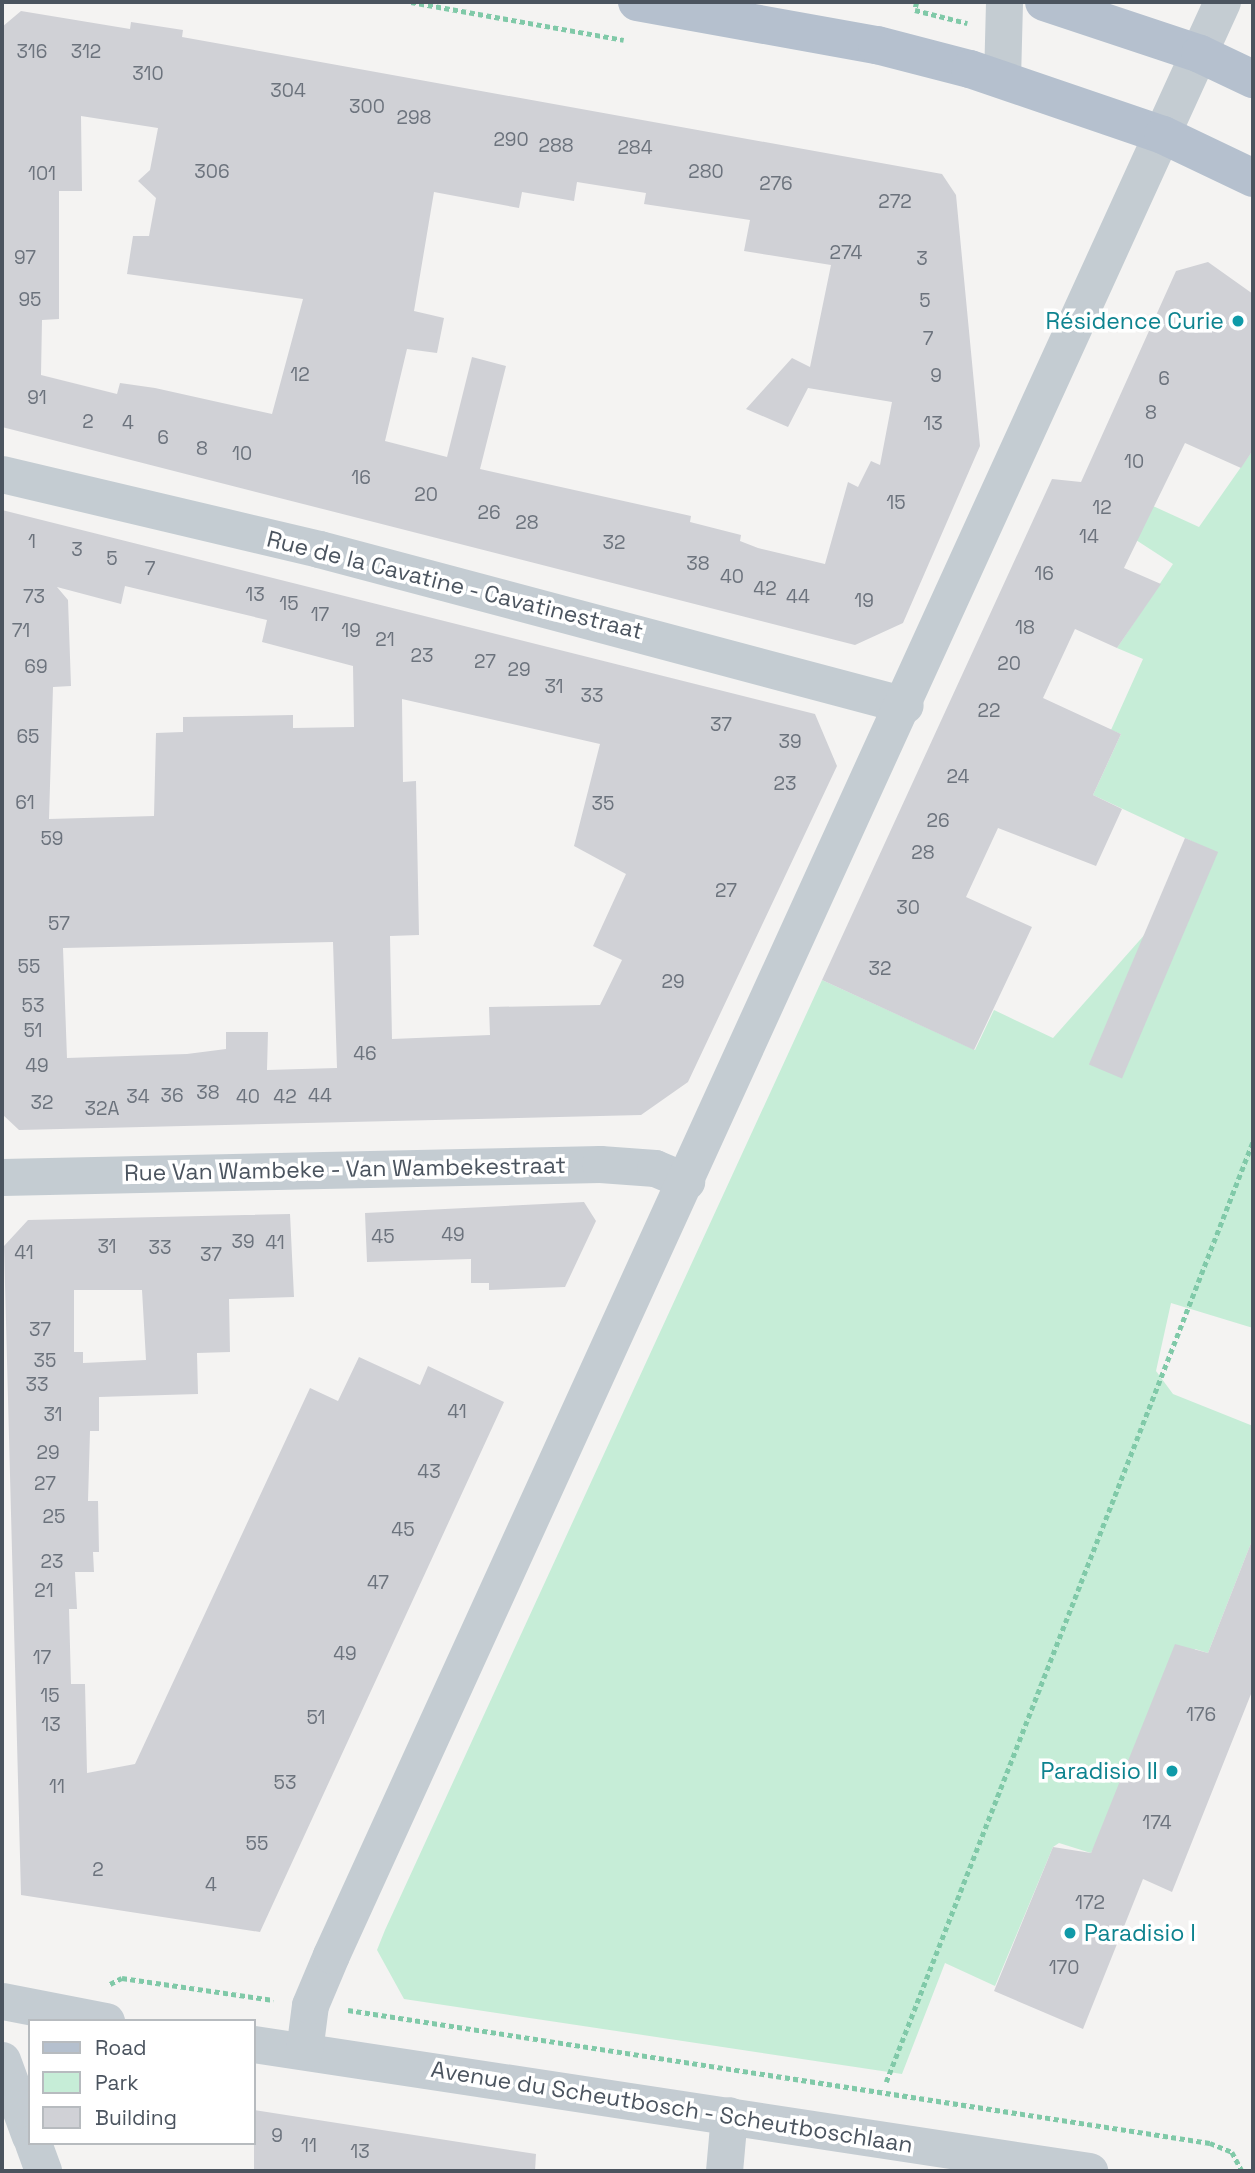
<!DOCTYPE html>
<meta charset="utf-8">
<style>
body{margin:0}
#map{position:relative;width:1255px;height:2173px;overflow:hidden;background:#f4f3f2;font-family:"Space Grotesk",sans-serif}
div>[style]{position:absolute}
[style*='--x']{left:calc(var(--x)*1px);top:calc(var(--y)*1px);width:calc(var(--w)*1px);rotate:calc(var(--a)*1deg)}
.green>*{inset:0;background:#c6edd7}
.building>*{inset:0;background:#d0d1d6;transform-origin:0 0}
.path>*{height:4.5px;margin-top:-2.25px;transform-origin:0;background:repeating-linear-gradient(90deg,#80c9a8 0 5px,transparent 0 8.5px)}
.minor>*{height:37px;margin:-18.5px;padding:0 18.5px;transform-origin:18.5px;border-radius:18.5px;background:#c4ccd2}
.major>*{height:38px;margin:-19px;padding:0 19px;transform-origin:19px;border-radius:19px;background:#b5c0ce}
.dots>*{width:19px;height:19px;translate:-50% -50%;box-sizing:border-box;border:4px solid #fff;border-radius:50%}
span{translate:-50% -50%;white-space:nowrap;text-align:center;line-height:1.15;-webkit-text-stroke:7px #fff;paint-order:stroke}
.number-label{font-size:19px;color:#6c737d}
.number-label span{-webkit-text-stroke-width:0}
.culture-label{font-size:23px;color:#0d838f}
.right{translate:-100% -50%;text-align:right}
.left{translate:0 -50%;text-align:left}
.street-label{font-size:23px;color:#4b545f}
.frame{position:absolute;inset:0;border:4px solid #4b545f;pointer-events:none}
.legend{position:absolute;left:28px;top:2019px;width:228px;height:126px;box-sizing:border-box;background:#fff;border:2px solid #b7bbbf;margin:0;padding:9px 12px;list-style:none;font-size:21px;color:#4b545f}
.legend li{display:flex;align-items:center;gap:14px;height:35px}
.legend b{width:35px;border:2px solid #b7bbbf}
</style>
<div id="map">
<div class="green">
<i style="clip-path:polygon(1253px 450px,1253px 1328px,1171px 1303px,1156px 1371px,1173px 1394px,1253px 1426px,1253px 1538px,1208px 1653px,1195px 1649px,1091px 1853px,1059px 1843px,1053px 1847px,995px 1986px,945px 1963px,902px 2074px,404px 1999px,377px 1950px,385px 1930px,822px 980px,975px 1050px,994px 1010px,1053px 1038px,1217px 853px,1093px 795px,1121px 734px,1111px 730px,1143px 659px,1117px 648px,1173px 564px,1136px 540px,1142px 501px,1199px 527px)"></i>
</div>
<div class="building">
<i style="clip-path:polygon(evenodd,21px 11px,130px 29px,131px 22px,183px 30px,182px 37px,942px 174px,956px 195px,980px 446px,903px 623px,855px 645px,2px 427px,2px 27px,21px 11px,81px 116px,158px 128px,150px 170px,138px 181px,156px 198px,149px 236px,133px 236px,127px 274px,303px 299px,272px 414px,155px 388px,120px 383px,117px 394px,41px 375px,42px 320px,59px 319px,59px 191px,82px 191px,81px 116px,21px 11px,577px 182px,646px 193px,644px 204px,750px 220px,744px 251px,831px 265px,810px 367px,792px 358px,746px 409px,788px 427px,808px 388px,892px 402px,880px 465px,871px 461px,858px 487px,848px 482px,825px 564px,758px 548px,740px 541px,741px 535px,690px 522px,691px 516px,480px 469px,506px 366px,472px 357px,447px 457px,385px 441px,407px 349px,437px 353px,444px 318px,414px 311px,434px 192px,519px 208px,522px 192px,574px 201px,577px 182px)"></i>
<i style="clip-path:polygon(1208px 262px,1253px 294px,1253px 450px,1241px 468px,1185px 443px,1124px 568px,1161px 584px,1117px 648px,1075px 629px,1043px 698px,1121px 734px,1093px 795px,1122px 809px,1096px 866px,998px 828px,966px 897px,1032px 927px,974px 1050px,822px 980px,1052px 479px,1081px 482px,1176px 271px)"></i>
<i style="clip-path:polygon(evenodd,2px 510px,815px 714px,837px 766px,688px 1082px,641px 1115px,19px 1130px,2px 1114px,2px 510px,125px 586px,267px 620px,262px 642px,353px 666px,354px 727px,293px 728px,293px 715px,183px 717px,183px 732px,156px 733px,154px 816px,49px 819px,53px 687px,71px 686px,68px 600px,57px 587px,121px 604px,125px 586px,2px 510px,402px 699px,600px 744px,574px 846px,626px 874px,593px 946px,622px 960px,600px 1005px,489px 1007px,490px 1035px,392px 1039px,390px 936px,419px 935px,416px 781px,403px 782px,402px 699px,2px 510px,333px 942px,337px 1068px,267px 1070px,268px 1032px,226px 1032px,226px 1049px,187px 1054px,67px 1058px,63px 948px,333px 942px)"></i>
<i style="left:1185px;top:838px;width:36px;height:246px;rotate:23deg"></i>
<i style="clip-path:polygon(584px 1202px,596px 1221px,565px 1287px,489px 1290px,489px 1283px,471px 1283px,471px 1259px,367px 1262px,365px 1213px)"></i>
<i style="clip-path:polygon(evenodd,290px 1214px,294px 1297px,229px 1299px,230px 1352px,197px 1353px,198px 1394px,99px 1397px,99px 1431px,90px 1431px,88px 1501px,98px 1501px,99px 1552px,93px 1552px,94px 1572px,75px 1572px,77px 1609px,69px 1609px,71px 1684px,85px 1684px,87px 1773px,135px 1764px,310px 1388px,338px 1401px,359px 1357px,420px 1385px,428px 1366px,504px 1402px,260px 1932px,21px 1895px,4px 1246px,28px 1220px,290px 1214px,74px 1290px,142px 1290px,146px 1360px,83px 1363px,83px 1352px,74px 1352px,74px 1290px)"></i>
<i style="clip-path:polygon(1251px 1543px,1253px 1689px,1172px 1892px,1143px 1879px,1083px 2029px,994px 1991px,1053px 1847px,1091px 1853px,1175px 1644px,1208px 1653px)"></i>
<i style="clip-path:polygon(254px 2110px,536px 2154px,535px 2171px,254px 2171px)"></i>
</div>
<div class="path">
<i style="--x:411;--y:2;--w:216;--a:10.1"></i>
<i style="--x:917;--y:2;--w:8;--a:104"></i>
<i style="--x:915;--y:10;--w:54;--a:14"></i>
<i style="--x:110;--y:1984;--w:13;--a:-27"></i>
<i style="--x:122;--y:1978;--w:153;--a:8.3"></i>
<i style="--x:348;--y:2010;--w:872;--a:8.77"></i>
<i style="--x:1210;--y:2143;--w:24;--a:22"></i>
<i style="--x:1232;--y:2152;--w:21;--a:62"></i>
<i style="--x:886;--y:2082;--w:1010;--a:-68.69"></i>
</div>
<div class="minor">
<i style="--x:1002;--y:79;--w:77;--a:-88.5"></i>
<i style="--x:2;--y:474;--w:326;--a:13.3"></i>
<i style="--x:319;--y:549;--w:606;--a:14.91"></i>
<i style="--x:2;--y:1177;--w:598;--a:-1.25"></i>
<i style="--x:600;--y:1164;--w:55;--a:4.2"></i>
<i style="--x:655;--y:1168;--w:34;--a:23"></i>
<i style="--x:2;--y:2001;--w:106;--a:10.9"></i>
<i style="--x:254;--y:2044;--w:845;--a:8.65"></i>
<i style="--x:304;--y:2051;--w:46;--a:-82.6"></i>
<i style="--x:310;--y:2005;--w:54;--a:-67.2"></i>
<i style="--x:331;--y:1955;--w:2147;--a:-65.48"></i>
<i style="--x:2;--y:2060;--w:81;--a:69.8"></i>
<i style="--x:33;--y:2143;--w:30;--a:70"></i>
<i style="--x:724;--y:2171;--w:56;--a:-84.9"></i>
</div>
<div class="major">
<i style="--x:637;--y:2;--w:244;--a:10.2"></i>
<i style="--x:877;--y:45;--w:96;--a:14.5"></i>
<i style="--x:970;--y:69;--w:204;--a:18.9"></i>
<i style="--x:1163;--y:135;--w:100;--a:25.5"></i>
<i style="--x:1044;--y:2;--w:164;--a:18.4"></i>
<i style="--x:1200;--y:54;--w:59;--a:25.3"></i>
</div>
<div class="dots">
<i style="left:1238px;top:321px;background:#0f9aa8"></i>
<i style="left:1172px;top:1771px;background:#0f9aa8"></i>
<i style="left:1070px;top:1933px;background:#0f9aa8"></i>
</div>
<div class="number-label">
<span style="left:32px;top:52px">316</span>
<span style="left:86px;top:52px">312</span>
<span style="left:148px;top:74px">310</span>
<span style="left:288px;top:91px">304</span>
<span style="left:367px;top:107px">300</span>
<span style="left:414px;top:118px">298</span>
<span style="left:511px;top:140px">290</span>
<span style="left:556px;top:146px">288</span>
<span style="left:635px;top:148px">284</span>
<span style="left:212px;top:172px">306</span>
<span style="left:706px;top:172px">280</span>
<span style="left:42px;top:174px">101</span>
<span style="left:776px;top:184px">276</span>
<span style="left:895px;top:202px">272</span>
<span style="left:846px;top:253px">274</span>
<span style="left:25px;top:258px">97</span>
<span style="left:922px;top:259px">3</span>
<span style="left:30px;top:300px">95</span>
<span style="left:925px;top:301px">5</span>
<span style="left:928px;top:339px">7</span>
<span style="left:300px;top:375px">12</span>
<span style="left:936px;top:376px">9</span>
<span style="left:1164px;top:379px">6</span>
<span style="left:37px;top:398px">91</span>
<span style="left:1151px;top:413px">8</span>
<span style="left:88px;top:422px">2</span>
<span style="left:128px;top:423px">4</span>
<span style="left:933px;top:424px">13</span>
<span style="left:163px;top:438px">6</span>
<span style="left:202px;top:449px">8</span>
<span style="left:242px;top:454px">10</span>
<span style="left:1134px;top:462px">10</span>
<span style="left:361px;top:478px">16</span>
<span style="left:426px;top:495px">20</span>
<span style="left:896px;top:503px">15</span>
<span style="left:1102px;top:508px">12</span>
<span style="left:489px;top:513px">26</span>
<span style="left:527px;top:523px">28</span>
<span style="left:1089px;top:537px">14</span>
<span style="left:32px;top:542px">1</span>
<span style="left:614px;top:543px">32</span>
<span style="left:77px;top:550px">3</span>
<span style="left:112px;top:559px">5</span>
<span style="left:698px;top:564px">38</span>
<span style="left:150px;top:569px">7</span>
<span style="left:1044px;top:574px">16</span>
<span style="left:732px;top:577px">40</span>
<span style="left:765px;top:589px">42</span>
<span style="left:255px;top:595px">13</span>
<span style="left:34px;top:597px">73</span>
<span style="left:798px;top:597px">44</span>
<span style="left:864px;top:601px">19</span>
<span style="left:289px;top:604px">15</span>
<span style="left:320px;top:615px">17</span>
<span style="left:1025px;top:628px">18</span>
<span style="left:21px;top:631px">71</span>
<span style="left:351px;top:631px">19</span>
<span style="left:385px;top:640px">21</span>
<span style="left:422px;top:656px">23</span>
<span style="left:485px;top:662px">27</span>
<span style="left:1009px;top:664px">20</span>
<span style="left:36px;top:667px">69</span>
<span style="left:519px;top:670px">29</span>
<span style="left:554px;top:687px">31</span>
<span style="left:592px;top:696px">33</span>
<span style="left:989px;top:711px">22</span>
<span style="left:721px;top:725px">37</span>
<span style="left:28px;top:737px">65</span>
<span style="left:790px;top:742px">39</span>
<span style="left:958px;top:777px">24</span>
<span style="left:785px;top:784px">23</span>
<span style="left:25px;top:803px">61</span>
<span style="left:603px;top:804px">35</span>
<span style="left:938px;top:821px">26</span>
<span style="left:52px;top:839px">59</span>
<span style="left:923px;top:853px">28</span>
<span style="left:726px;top:891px">27</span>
<span style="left:908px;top:908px">30</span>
<span style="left:59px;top:924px">57</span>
<span style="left:29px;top:967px">55</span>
<span style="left:880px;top:969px">32</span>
<span style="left:673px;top:982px">29</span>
<span style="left:33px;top:1006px">53</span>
<span style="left:33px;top:1031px">51</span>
<span style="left:365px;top:1054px">46</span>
<span style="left:37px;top:1066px">49</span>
<span style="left:208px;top:1093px">38</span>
<span style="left:172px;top:1096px">36</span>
<span style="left:320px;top:1096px">44</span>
<span style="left:138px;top:1097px">34</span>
<span style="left:248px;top:1097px">40</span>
<span style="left:285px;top:1097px">42</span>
<span style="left:42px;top:1103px">32</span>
<span style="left:102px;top:1109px">32A</span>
<span style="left:453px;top:1235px">49</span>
<span style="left:383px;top:1237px">45</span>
<span style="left:243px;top:1242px">39</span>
<span style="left:275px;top:1243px">41</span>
<span style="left:107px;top:1247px">31</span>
<span style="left:160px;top:1248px">33</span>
<span style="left:24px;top:1253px">41</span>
<span style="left:211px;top:1255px">37</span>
<span style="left:40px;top:1330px">37</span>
<span style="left:45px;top:1361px">35</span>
<span style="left:37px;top:1385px">33</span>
<span style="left:457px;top:1412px">41</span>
<span style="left:53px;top:1415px">31</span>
<span style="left:48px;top:1453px">29</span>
<span style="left:429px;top:1472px">43</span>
<span style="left:45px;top:1484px">27</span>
<span style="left:54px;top:1517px">25</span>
<span style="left:403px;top:1530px">45</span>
<span style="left:52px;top:1562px">23</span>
<span style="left:378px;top:1583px">47</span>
<span style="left:44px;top:1591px">21</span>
<span style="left:345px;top:1654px">49</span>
<span style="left:42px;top:1658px">17</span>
<span style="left:50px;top:1696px">15</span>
<span style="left:1201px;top:1715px">176</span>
<span style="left:316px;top:1718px">51</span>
<span style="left:51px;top:1725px">13</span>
<span style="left:285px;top:1783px">53</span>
<span style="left:57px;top:1787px">11</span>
<span style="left:1157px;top:1823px">174</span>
<span style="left:257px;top:1844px">55</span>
<span style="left:98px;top:1870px">2</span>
<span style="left:211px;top:1885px">4</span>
<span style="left:1090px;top:1903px">172</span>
<span style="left:1064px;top:1968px">170</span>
<span style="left:277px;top:2136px">9</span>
<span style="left:309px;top:2146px">11</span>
<span style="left:360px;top:2152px">13</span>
</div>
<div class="culture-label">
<span class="right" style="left:1224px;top:321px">Résidence Curie</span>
<span class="right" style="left:1158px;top:1771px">Paradisio II</span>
<span class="left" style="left:1084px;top:1933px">Paradisio I</span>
</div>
<div class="street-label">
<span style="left:455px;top:585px;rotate:14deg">Rue de la Cavatine - Cavatinestraat</span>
<span style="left:345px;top:1169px;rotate:-1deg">Rue Van Wambeke - Van Wambekestraat</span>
<span style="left:672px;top:2107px;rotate:9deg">Avenue du Scheutbosch - Scheutboschlaan</span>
</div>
<div class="frame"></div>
<ul class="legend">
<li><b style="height:9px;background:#b5c0ce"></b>Road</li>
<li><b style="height:19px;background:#c6edd7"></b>Park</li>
<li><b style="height:19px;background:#d0d1d6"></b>Building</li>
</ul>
</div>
